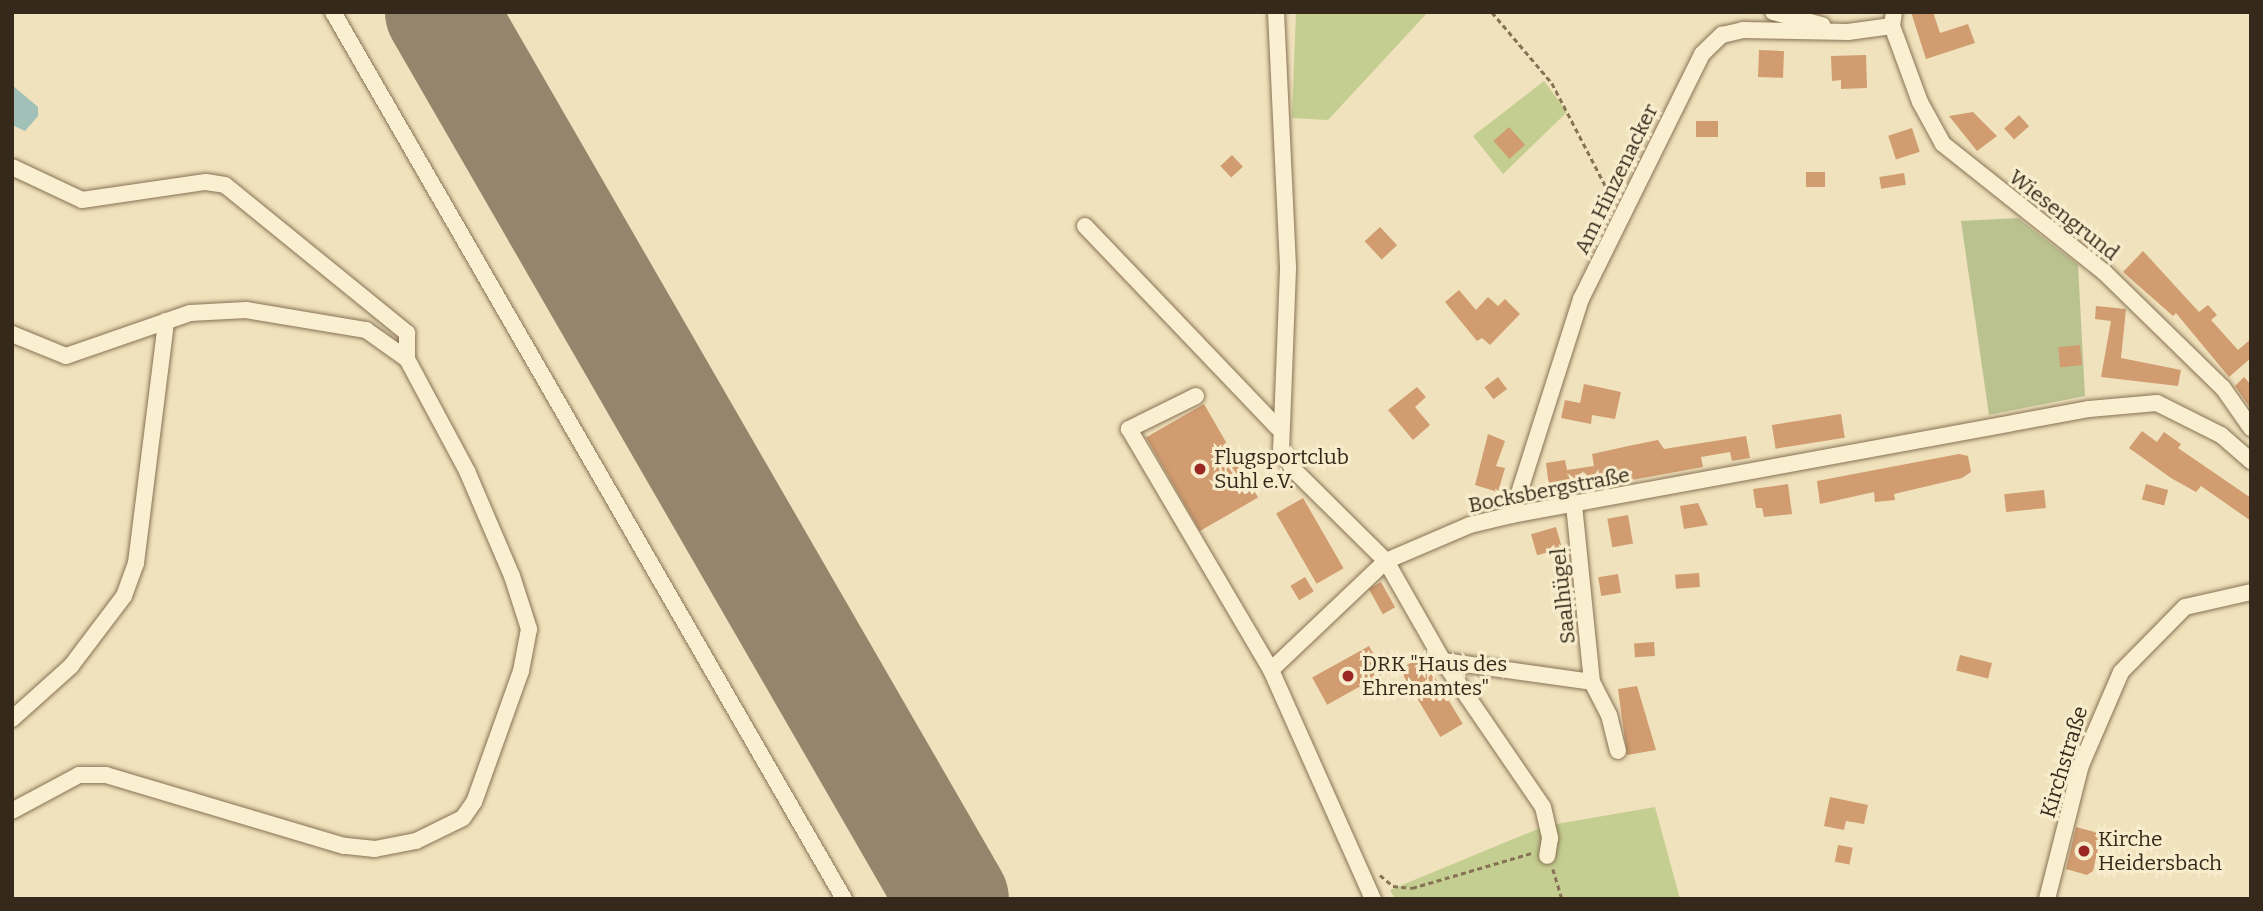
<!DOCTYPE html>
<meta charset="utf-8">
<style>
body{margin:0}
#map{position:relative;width:2263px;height:911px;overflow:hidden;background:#f0e2bc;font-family:Bitter,serif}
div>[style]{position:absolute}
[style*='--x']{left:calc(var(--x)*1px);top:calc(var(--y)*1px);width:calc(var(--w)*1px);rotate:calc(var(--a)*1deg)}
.green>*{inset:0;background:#c4ce90}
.cemetery>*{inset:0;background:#bac290}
.water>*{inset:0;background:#a0c0b8}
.runway>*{height:112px;margin:-56px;padding:0 56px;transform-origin:56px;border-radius:56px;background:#93866c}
.building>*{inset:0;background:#d09c70;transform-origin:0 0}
.path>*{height:2.5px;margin-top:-1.25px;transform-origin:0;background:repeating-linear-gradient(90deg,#887255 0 5px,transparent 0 8.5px)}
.roads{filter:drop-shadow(0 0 2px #887255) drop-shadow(0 0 2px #887255)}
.minor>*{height:16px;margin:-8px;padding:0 8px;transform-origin:8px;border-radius:8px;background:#faefd0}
.dots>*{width:19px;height:19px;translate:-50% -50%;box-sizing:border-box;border:4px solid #f7eccc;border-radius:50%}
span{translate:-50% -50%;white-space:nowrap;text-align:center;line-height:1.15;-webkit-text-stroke:6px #f7eccc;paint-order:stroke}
.street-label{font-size:21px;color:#36291b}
.poi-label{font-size:21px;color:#36291b}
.left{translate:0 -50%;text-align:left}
.frame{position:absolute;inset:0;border:14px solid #36291b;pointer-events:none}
</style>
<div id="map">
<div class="green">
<i style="clip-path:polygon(1296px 12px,1428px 12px,1328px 120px,1292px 118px)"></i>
<i style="clip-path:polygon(1544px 81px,1567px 112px,1503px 174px,1473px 136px)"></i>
<i style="clip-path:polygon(1655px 807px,1680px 899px,1395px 899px,1390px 890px,1545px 826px)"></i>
</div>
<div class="cemetery">
<i style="clip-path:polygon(2018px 218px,2078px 265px,2085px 396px,1989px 415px,1961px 221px)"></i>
</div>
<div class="water">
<i style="clip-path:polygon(12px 85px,38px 107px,38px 116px,25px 131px,12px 125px)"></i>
</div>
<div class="runway">
<i style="--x:441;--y:12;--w:1024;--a:60.01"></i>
</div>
<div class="building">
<i style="clip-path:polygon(1911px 12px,1933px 12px,1940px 33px,1968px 24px,1975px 43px,1926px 59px)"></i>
<i style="left:1759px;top:50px;width:25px;height:27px;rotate:2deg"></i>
<i style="clip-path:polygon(1866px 55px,1867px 88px,1841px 89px,1841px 80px,1832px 81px,1831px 56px)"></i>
<i style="clip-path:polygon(1973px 112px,1997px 136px,1977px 151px,1949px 116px)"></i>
<i style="left:2019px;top:115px;width:15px;height:20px;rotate:48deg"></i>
<i style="left:1696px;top:121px;width:22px;height:16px"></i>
<i style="left:1509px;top:127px;width:24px;height:21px;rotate:48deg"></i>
<i style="left:1912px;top:128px;width:25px;height:25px;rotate:72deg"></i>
<i style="left:1232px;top:155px;width:16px;height:16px;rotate:47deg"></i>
<i style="left:1825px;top:172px;width:15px;height:19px;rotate:90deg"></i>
<i style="left:1904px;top:173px;width:12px;height:25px;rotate:81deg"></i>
<i style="left:1380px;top:227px;width:25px;height:21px;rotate:47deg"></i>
<i style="clip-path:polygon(2143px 251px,2199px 312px,2208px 305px,2217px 315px,2211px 320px,2238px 350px,2251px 339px,2251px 358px,2229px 377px,2176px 313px,2173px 316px,2123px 272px)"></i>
<i style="clip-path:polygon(1459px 290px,1476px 310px,1488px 297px,1498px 306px,1505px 299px,1520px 314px,1490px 345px,1482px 338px,1477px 341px,1445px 302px)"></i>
<i style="clip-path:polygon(2096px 306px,2126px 309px,2121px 358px,2181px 370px,2178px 386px,2101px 377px,2111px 321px,2095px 319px)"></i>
<i style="left:2080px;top:345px;width:20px;height:22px;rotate:84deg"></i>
<i style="left:1498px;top:377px;width:15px;height:17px;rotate:53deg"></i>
<i style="clip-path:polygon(2244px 377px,2251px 385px,2251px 409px,2235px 386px)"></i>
<i style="clip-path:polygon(1584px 384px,1621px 392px,1615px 419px,1592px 415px,1591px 424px,1561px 418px,1565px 400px,1580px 403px)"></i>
<i style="clip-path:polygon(1417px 387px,1426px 397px,1415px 407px,1430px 425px,1413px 440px,1388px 410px)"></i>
<i style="left:1204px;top:404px;width:108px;height:67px;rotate:60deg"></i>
<i style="left:1841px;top:414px;width:24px;height:70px;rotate:81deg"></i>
<i style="clip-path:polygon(2142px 431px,2157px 442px,2164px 432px,2181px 444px,2178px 448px,2251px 498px,2251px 521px,2201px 486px,2196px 492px,2171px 478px,2129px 448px)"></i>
<i style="clip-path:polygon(1488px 434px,1505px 441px,1496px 466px,1505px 468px,1498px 492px,1475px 485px)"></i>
<i style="clip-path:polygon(1746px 436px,1750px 458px,1732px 461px,1730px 452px,1701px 457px,1703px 467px,1550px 495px,1546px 463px,1565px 460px,1567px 470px,1594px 466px,1592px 454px,1633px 445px,1658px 440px,1664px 449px)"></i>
<i style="clip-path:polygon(1959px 454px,1968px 456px,1971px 472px,1962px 478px,1894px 494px,1895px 500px,1875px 502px,1874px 492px,1820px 504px,1817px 481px)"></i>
<i style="clip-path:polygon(1788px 484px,1792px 514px,1764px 517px,1762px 508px,1756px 508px,1753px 489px)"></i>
<i style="left:2146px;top:484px;width:23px;height:16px;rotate:15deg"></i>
<i style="left:2044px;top:490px;width:18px;height:40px;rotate:84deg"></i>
<i style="left:1303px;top:498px;width:81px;height:31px;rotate:60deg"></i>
<i style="clip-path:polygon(1698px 503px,1708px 525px,1684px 529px,1680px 506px)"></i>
<i style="left:1628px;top:515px;width:29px;height:21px;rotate:80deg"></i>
<i style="left:1556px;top:527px;width:22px;height:26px;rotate:74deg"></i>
<i style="left:1699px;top:573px;width:14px;height:24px;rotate:86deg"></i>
<i style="left:1618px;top:574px;width:19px;height:20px;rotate:81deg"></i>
<i style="left:1305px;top:577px;width:17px;height:17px;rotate:59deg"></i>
<i style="left:1381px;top:582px;width:29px;height:14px;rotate:61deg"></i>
<i style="left:1654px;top:642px;width:14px;height:20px;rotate:86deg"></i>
<i style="left:1369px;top:646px;width:31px;height:65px;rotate:61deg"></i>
<i style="left:1960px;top:655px;width:33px;height:16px;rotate:14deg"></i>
<i style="left:1422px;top:656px;width:79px;height:26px;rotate:59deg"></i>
<i style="clip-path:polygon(1637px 686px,1656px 750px,1627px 755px,1618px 689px)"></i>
<i style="clip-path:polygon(1830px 797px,1868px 805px,1864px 824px,1846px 821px,1844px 830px,1824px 826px)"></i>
<i style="clip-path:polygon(2076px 827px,2102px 834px,2093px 871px,2087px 875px,2066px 869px)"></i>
<i style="left:1838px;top:845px;width:15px;height:17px;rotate:11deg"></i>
</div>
<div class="path">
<i style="--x:1492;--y:12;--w:93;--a:49.8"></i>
<i style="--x:1552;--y:83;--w:132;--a:62.5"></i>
<i style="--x:1553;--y:869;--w:31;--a:73"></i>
<i style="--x:1380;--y:875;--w:17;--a:40"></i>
<i style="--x:1393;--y:886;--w:19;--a:6"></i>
<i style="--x:1412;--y:888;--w:125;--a:-16.3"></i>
</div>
<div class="roads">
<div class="minor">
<i style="--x:333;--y:12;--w:1024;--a:60.05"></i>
<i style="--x:1276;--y:12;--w:257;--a:87.3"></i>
<i style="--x:1288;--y:269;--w:179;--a:92.2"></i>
<i style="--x:1281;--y:448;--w:23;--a:61"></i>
<i style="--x:1292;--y:468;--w:132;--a:44.7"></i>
<i style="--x:1386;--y:561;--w:91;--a:-23.2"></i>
<i style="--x:1470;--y:525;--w:43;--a:-13.4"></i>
<i style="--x:1512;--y:515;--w:587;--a:-10.41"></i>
<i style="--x:2089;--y:409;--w:68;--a:-5"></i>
<i style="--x:2157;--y:403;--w:72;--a:26.6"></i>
<i style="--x:2221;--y:435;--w:40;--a:41"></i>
<i style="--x:1773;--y:12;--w:51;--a:14.9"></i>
<i style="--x:1894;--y:12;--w:14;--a:98"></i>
<i style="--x:1892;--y:26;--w:81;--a:69.8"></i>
<i style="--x:1920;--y:102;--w:48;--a:61.3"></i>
<i style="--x:1943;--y:144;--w:206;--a:38.5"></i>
<i style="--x:2104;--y:272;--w:166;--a:44.3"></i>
<i style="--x:2223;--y:388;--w:49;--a:55"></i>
<i style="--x:12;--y:167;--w:77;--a:25.2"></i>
<i style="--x:82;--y:200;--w:125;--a:-8.3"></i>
<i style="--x:206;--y:182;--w:19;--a:9"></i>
<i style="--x:225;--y:185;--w:235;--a:39.1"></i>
<i style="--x:407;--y:333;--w:26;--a:90"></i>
<i style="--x:407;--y:359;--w:127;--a:61.8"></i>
<i style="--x:467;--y:471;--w:114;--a:66.8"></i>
<i style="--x:512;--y:576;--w:56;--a:72.2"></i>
<i style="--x:529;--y:629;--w:43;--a:100.8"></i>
<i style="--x:521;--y:671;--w:139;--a:109.7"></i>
<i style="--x:474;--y:802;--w:19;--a:125"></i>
<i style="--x:463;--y:818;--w:52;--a:153.9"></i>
<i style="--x:416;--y:841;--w:42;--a:169"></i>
<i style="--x:375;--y:849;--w:31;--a:-174"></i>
<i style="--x:344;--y:846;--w:248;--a:-163.4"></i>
<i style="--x:106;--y:775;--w:27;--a:180"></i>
<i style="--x:79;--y:775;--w:76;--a:151.8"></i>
<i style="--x:1085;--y:226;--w:279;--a:46.3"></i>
<i style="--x:12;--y:334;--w:58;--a:22.2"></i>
<i style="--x:66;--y:356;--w:131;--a:-19.1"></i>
<i style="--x:190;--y:313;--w:56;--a:-3.1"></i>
<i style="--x:246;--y:310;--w:122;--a:9.5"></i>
<i style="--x:366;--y:330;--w:50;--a:35.3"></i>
<i style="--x:1196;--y:396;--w:75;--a:153.8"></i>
<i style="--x:1129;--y:429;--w:280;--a:59.5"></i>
<i style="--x:1271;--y:670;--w:158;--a:-43.5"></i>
<i style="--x:1386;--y:561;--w:115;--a:60.3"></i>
<i style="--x:1443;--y:661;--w:150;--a:8"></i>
<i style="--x:1592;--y:682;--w:37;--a:63"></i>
<i style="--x:1609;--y:715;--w:37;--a:76"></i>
<i style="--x:1574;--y:505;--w:178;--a:84.2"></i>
<i style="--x:1512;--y:515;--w:227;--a:-72.3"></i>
<i style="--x:1581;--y:299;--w:273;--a:-63.7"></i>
<i style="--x:1702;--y:54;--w:28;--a:-44"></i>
<i style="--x:1722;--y:35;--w:22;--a:-13"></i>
<i style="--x:1743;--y:30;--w:105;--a:1.1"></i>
<i style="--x:1848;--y:32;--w:44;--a:-7.8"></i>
<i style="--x:1443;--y:661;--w:177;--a:55.6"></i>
<i style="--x:1543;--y:807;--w:32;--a:77"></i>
<i style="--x:1550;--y:838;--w:18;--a:99"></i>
<i style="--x:1271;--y:670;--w:251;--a:66"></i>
<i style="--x:12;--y:719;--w:79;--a:-41.9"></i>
<i style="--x:71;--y:666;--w:88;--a:-52.9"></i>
<i style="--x:124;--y:596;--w:35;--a:-70"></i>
<i style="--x:136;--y:563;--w:244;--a:-82.9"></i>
<i style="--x:2047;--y:899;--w:138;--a:-75.8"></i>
<i style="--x:2081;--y:765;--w:101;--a:-66.7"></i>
<i style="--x:2121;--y:672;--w:91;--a:-45.4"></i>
<i style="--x:2185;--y:607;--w:68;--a:-12.8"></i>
</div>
</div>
<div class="dots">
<i style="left:1200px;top:469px;background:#992623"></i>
<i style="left:1348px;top:676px;background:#992623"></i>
<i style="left:2084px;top:851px;background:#992623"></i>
</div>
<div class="street-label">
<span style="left:1616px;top:179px;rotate:-64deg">Am Hinzenacker</span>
<span style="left:2064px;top:215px;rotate:38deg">Wiesengrund</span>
<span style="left:1549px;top:490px;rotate:-11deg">Bocksbergstraße</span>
<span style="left:1563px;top:596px;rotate:-96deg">Saalhügel</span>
<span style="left:2064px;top:762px;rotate:-73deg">Kirchstraße</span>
</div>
<div class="poi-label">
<span class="left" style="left:1214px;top:469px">Flugsportclub<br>Suhl e.V.</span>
<span class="left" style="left:1362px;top:676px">DRK "Haus des<br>Ehrenamtes"</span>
<span class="left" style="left:2098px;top:851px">Kirche<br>Heidersbach</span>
</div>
<div class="frame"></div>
</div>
